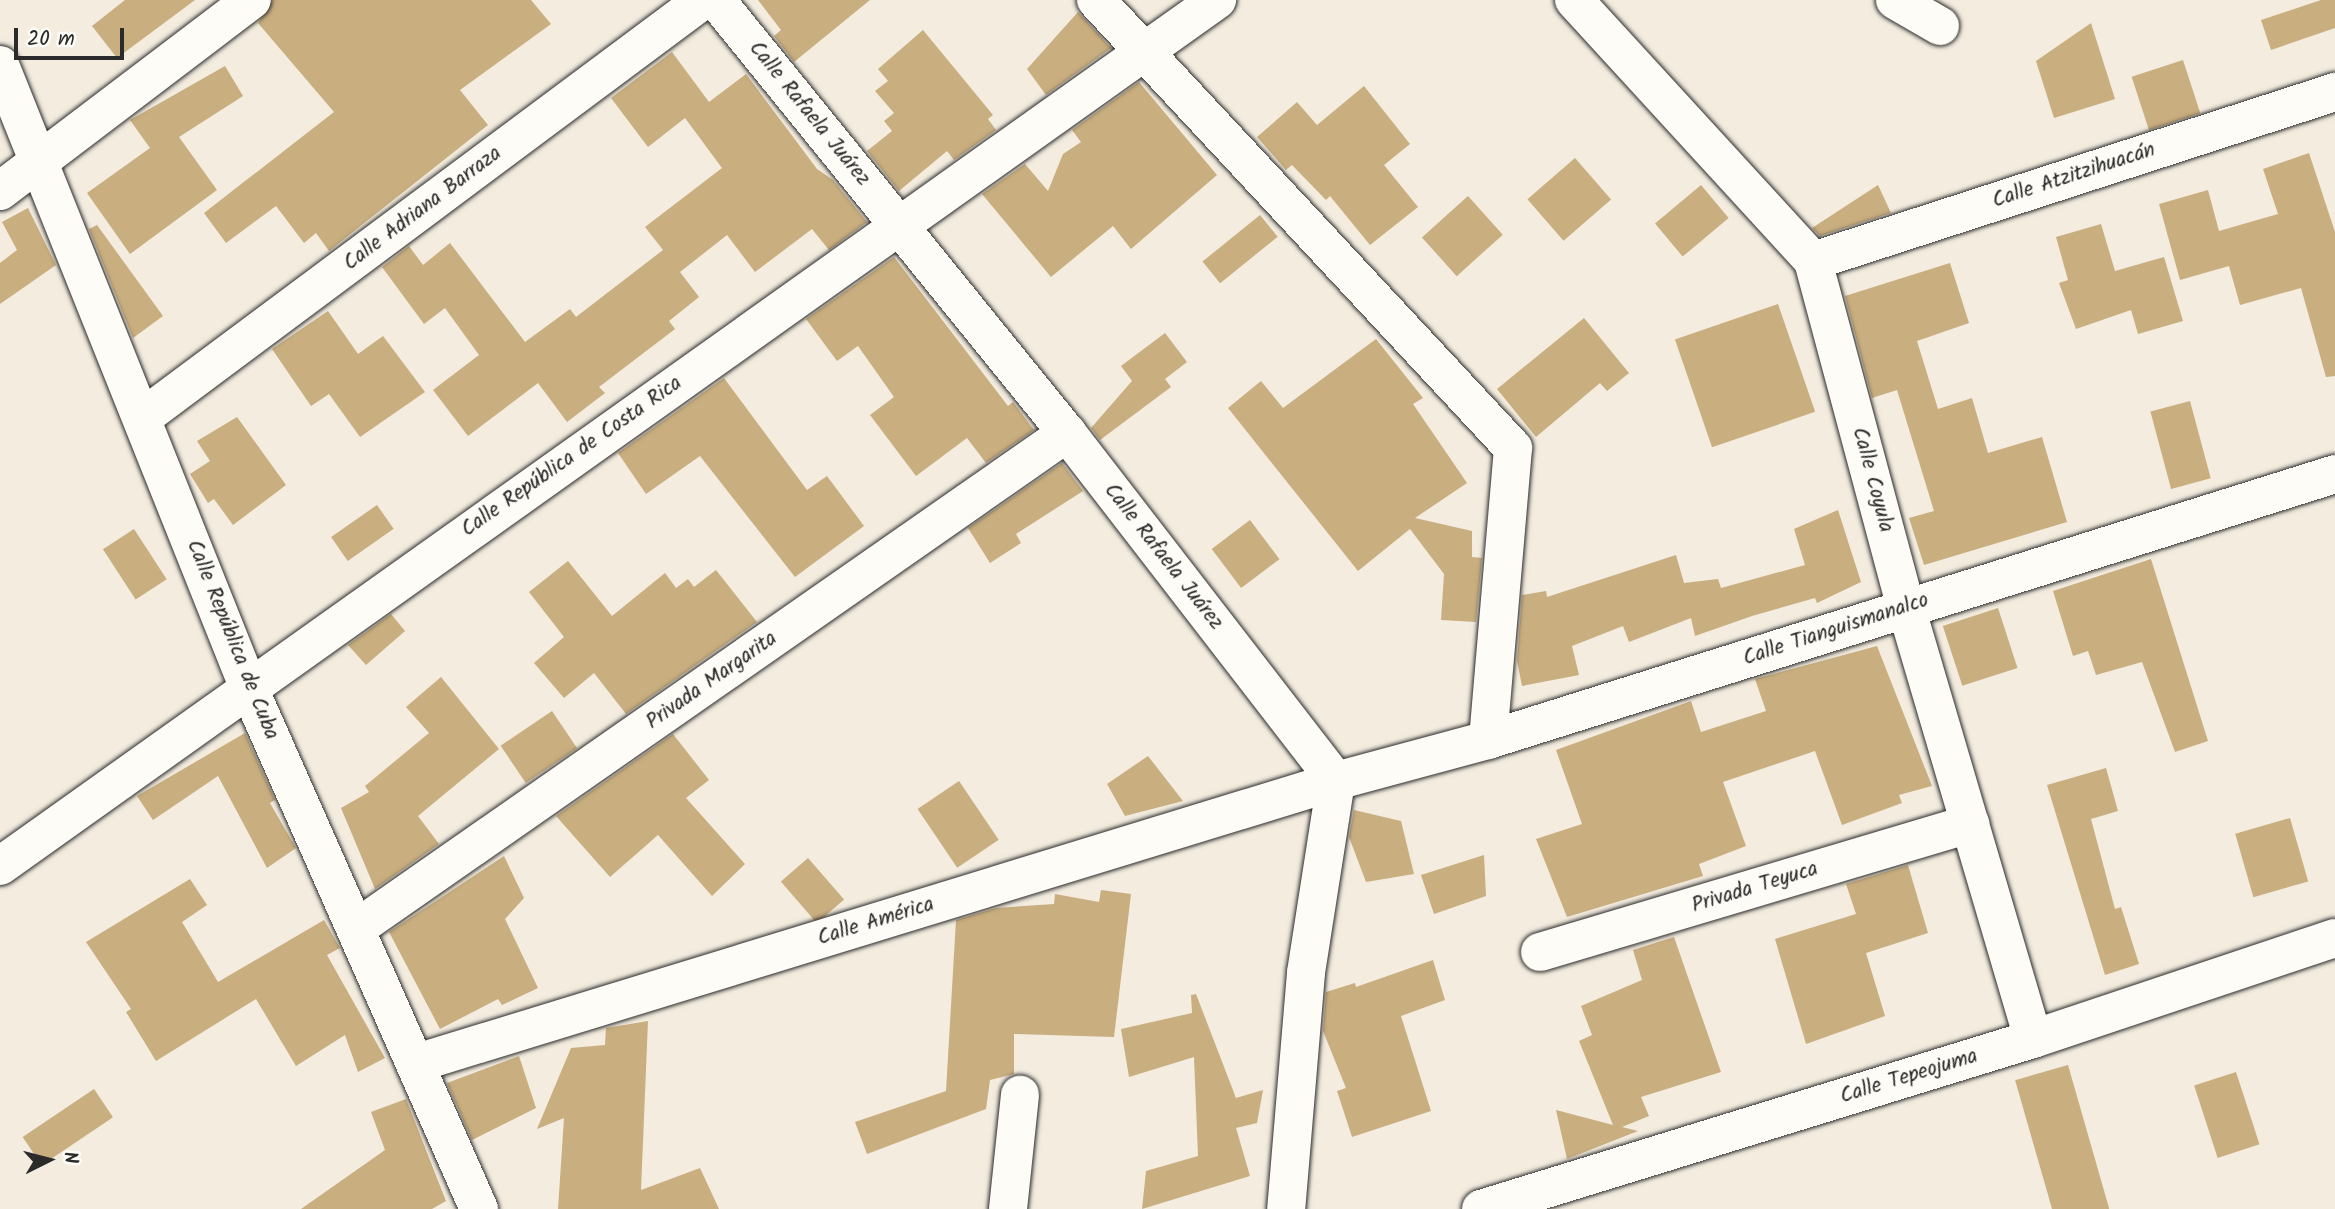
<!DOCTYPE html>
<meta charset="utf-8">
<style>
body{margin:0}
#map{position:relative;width:2335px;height:1209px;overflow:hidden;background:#f3ecdf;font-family:Kalam,sans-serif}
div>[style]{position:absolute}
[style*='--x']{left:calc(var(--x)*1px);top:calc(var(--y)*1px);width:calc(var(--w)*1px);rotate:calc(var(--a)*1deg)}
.building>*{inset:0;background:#c9ae7f;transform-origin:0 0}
.roads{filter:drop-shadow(0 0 2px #2b2b2b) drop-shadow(0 0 2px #2b2b2b)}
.minor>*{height:38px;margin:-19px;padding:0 19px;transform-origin:19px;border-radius:19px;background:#fdfcf7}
span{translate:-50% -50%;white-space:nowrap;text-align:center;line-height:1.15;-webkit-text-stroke:5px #fdfcf7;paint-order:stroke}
.street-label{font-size:21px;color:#2b2b2b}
.north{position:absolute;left:14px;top:1125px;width:70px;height:70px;-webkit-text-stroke:5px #fdfcf7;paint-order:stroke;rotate:84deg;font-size:19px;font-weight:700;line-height:28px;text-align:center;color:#2b2b2b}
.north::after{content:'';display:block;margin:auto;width:24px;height:32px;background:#2b2b2b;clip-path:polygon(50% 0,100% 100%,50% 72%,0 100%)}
.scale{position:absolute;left:14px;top:28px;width:110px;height:32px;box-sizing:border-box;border:4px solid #2b2b2b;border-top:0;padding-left:9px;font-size:21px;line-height:24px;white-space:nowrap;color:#2b2b2b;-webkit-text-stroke:5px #fdfcf7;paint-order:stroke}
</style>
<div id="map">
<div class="building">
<i style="clip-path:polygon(125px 0,195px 0,117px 58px,92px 26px)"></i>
<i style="clip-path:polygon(273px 0,531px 0,551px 24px,460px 90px,488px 125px,329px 251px,316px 233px,304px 243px,276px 206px,226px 243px,204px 213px,334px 112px,258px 23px)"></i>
<i style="clip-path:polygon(758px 0,870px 0,794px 62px,774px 36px,781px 30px)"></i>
<i style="clip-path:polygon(2321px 0,2335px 0,2335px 28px,2271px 50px,2261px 20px)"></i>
<i style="clip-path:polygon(1078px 12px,1111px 48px,1046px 95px,1027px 69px)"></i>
<i style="clip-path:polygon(2091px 23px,2115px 99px,2054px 118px,2036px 61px)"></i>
<i style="clip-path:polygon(923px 30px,993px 115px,988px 119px,996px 130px,954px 160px,947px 151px,899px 191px,867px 151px,892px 131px,884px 121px,894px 113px,875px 91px,888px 81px,878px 69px)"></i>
<i style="clip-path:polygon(672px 52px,709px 102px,746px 74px,817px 169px,833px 180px,867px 222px,829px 250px,812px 229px,755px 272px,727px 235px,680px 272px,699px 297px,669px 321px,675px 329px,599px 387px,605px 393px,567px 422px,538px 383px,468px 436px,433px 390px,479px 355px,445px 308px,424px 324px,382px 267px,409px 246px,423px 265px,450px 243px,525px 342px,570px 309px,576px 317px,663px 250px,645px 227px,722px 168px,685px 118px,648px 147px,611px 98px)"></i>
<i style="left:2183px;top:60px;width:56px;height:54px;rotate:72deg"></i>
<i style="clip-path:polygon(225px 66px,243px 96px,179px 137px,217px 190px,130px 254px,87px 193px,150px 148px,130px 120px)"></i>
<i style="clip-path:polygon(1139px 82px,1217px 175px,1131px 249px,1113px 226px,1051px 277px,982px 194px,1025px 164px,1048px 191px,1063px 154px,1081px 142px,1072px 130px)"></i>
<i style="clip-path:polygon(1364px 86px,1410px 144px,1384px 165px,1418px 207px,1370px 245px,1330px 196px,1326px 200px,1292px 165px,1286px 170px,1257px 137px,1297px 102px,1317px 125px)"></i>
<i style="clip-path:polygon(2309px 153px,2335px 232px,2335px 376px,2326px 377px,2301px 288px,2240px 305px,2229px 266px,2180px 280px,2159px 204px,2208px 190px,2219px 231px,2278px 214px,2263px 169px)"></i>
<i style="left:1575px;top:158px;width:55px;height:63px;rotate:49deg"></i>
<i style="left:1701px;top:185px;width:43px;height:60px;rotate:50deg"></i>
<i style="clip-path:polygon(1878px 185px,1891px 213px,1820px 236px,1812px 228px)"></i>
<i style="left:1468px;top:196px;width:52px;height:62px;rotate:48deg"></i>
<i style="clip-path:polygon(28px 208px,56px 265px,0 304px,0 263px,17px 250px,2px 222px)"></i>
<i style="left:1260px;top:215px;width:28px;height:74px;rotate:51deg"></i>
<i style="clip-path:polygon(2101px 224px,2115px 271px,2164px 257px,2183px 321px,2138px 334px,2131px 310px,2076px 329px,2059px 283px,2068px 280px,2056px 237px)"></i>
<i style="clip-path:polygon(97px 225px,163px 316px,133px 338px,89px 229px)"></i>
<i style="clip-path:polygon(894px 257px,1008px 406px,1013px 402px,1034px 430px,986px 463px,967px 438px,916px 476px,870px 415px,894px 397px,858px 346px,837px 361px,806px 319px)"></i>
<i style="clip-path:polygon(1950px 263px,1969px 323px,1917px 341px,1938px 409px,1972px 398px,1988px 453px,2042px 437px,2067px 522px,1924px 565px,1909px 518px,1934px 511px,1897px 390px,1872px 398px,1845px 296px)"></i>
<i style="left:1778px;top:304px;width:114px;height:109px;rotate:71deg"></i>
<i style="clip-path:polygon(328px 311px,358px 354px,383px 336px,425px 392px,360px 437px,329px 394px,311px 406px,272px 349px)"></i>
<i style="clip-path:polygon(1584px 318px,1629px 373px,1607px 391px,1600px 383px,1536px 437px,1497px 389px)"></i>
<i style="clip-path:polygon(1165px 333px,1187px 362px,1165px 379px,1171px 387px,1100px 440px,1091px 428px,1132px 381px,1121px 366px)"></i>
<i style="clip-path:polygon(1376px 339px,1423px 398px,1413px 404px,1467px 483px,1415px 518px,1472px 531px,1472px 557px,1482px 558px,1476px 622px,1441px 620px,1444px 574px,1410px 529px,1358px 571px,1228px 408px,1261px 381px,1283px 408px)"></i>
<i style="clip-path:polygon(724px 378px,807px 490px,827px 476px,864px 526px,795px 577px,700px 456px,646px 494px,618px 453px)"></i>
<i style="left:2190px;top:401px;width:80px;height:41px;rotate:75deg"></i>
<i style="clip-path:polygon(237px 417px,286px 485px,233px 525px,214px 499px,208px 503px,190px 474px,210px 461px,197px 441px)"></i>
<i style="clip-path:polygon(1062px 463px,1083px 491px,1016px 534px,1021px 543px,990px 563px,968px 528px)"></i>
<i style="left:377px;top:505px;width:29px;height:56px;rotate:55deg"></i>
<i style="clip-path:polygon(1838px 510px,1861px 582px,1817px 603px,1815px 598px,1752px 616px,1695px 636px,1691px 618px,1629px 642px,1623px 626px,1572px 646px,1579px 675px,1522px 686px,1517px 661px,1522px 595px,1546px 591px,1547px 597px,1676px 555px,1684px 583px,1718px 579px,1721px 588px,1805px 565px,1794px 529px)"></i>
<i style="left:1250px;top:520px;width:49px;height:48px;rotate:53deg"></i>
<i style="left:134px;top:529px;width:60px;height:37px;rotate:57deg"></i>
<i style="clip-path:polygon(2151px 559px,2208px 741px,2175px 752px,2142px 662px,2096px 675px,2088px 651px,2073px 656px,2053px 591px)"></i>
<i style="clip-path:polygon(568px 561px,612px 616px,665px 573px,676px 588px,688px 579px,694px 587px,716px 570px,757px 622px,626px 714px,594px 673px,564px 698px,534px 663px,564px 637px,529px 592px)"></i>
<i style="left:1998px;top:608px;width:63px;height:58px;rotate:72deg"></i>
<i style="clip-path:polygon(391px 614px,405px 631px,366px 665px,348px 645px)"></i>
<i style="clip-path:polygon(1877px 646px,1932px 786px,1899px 795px,1902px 803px,1842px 825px,1815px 751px,1723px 782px,1746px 846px,1699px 864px,1703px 876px,1567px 917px,1536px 839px,1582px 824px,1556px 750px,1691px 701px,1701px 732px,1766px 711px,1755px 679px)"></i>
<i style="clip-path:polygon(441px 677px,499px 749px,418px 816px,439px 844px,375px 889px,341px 808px,369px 792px,365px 786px,429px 733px,406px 707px)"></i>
<i style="left:552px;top:711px;width:45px;height:62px;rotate:56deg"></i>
<i style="clip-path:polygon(245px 733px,275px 800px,270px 803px,296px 848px,267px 868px,218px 776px,153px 820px,137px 796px)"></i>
<i style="clip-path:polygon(673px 734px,709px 780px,686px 798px,745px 864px,712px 896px,658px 835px,610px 877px,556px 816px)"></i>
<i style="clip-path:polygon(1148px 756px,1183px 801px,1125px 816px,1107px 784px)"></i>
<i style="clip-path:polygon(2106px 768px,2118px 811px,2091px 819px,2115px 909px,2121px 907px,2139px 964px,2105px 975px,2047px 785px)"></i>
<i style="left:959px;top:781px;width:71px;height:50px;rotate:56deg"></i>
<i style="clip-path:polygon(1354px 810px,1401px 821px,1414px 874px,1366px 882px,1349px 837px)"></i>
<i style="left:2290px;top:818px;width:66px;height:57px;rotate:74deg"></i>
<i style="clip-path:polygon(1484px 855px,1486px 896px,1434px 914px,1421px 875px)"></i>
<i style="clip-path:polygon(504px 856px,524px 898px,505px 919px,538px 988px,502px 1005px,498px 999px,440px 1029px,389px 932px)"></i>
<i style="left:808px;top:858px;width:55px;height:36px;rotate:49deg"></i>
<i style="clip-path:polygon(1908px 865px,1928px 933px,1866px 953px,1885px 1016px,1806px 1044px,1775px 939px,1856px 914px,1846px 884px)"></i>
<i style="clip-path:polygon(190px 879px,207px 905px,182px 922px,218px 982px,324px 920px,340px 948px,327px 955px,385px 1058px,358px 1072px,345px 1035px,296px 1066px,256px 999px,156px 1061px,126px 1012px,131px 1009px,86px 942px)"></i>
<i style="clip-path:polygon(1101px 890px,1131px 894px,1114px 1037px,1014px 1034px,1014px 1074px,990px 1080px,986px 1109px,867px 1154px,855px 1122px,946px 1091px,956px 920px,996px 908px,1054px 904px,1055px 894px,1099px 902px)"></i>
<i style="clip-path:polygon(1674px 937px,1721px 1072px,1641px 1097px,1649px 1116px,1622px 1127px,1638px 1131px,1567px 1159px,1556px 1110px,1613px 1125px,1579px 1041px,1592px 1035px,1581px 1006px,1642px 980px,1633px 950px)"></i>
<i style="clip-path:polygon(1433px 960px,1445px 1000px,1401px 1016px,1431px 1111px,1352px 1137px,1337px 1091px,1346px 1088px,1323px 1031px,1326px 992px,1355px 983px,1356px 987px)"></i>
<i style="clip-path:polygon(1196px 994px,1236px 1098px,1263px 1090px,1257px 1123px,1236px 1128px,1250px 1176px,1142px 1209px,1146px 1171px,1198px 1156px,1194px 1057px,1129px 1077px,1121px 1029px,1192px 1013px,1191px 995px)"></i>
<i style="clip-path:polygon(648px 1021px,641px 1190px,700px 1168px,719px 1209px,558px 1209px,564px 1118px,537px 1129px,571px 1048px,605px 1045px,606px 1028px)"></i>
<i style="clip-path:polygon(519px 1056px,536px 1108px,472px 1140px,447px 1083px)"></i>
<i style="left:2068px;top:1065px;width:150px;height:55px;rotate:74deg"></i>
<i style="left:2236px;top:1072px;width:76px;height:44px;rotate:72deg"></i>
<i style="left:94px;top:1089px;width:34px;height:86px;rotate:56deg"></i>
<i style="clip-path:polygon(406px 1099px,446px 1201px,432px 1209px,301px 1209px,385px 1150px,371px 1112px)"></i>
</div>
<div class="roads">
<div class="minor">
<i style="--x:716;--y:0;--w:557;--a:50.97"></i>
<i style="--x:1067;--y:433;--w:440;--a:52.3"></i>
<i style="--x:1336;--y:781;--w:194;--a:98.9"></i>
<i style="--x:1306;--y:973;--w:237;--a:94.8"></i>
<i style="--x:1096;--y:0;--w:612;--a:47.05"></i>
<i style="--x:1513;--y:448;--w:293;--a:94.9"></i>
<i style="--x:1574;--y:0;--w:354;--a:47.5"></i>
<i style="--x:1813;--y:261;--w:358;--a:75"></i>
<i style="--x:1906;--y:607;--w:450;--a:73.6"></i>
<i style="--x:1895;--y:0;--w:52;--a:30"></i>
<i style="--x:0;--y:65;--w:669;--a:68.23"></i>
<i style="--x:248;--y:686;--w:572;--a:66.17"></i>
<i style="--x:0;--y:191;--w:316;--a:-37.2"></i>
<i style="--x:1813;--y:261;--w:549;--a:-17.94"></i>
<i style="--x:142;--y:418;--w:700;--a:-36.69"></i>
<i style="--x:0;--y:866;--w:1494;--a:-35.44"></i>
<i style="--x:357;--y:928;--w:866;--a:-34.88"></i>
<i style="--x:1540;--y:952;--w:449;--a:-16.6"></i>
<i style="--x:417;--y:1063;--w:961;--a:-17.06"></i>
<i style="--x:1336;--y:781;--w:157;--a:-15.1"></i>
<i style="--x:1488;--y:740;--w:888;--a:-17.43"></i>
<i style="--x:1008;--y:1209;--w:115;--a:-84"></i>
<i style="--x:1481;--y:1209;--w:578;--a:-17.12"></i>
<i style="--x:2033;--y:1039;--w:318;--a:-18.5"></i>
</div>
</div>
<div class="street-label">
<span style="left:809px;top:114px;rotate:51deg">Calle Rafaela Juárez</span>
<span style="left:2074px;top:176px;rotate:-18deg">Calle Atzitzihuacán</span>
<span style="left:423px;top:209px;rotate:-37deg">Calle Adriana Barraza</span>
<span style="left:572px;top:457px;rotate:-35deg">Calle República de Costa Rica</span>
<span style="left:1872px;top:480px;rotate:75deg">Calle Coyula</span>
<span style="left:1163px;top:557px;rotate:52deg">Calle Rafaela Juárez</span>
<span style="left:1836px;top:630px;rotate:-18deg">Calle Tianguismanalco</span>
<span style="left:232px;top:640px;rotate:68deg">Calle República de Cuba</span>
<span style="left:712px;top:681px;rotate:-35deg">Privada Margarita</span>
<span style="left:1755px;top:888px;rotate:-17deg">Privada Teyuca</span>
<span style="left:876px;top:922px;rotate:-17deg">Calle América</span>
<span style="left:1909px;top:1077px;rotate:-17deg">Calle Tepeojuma</span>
</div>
<div class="north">N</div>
<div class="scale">20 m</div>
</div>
